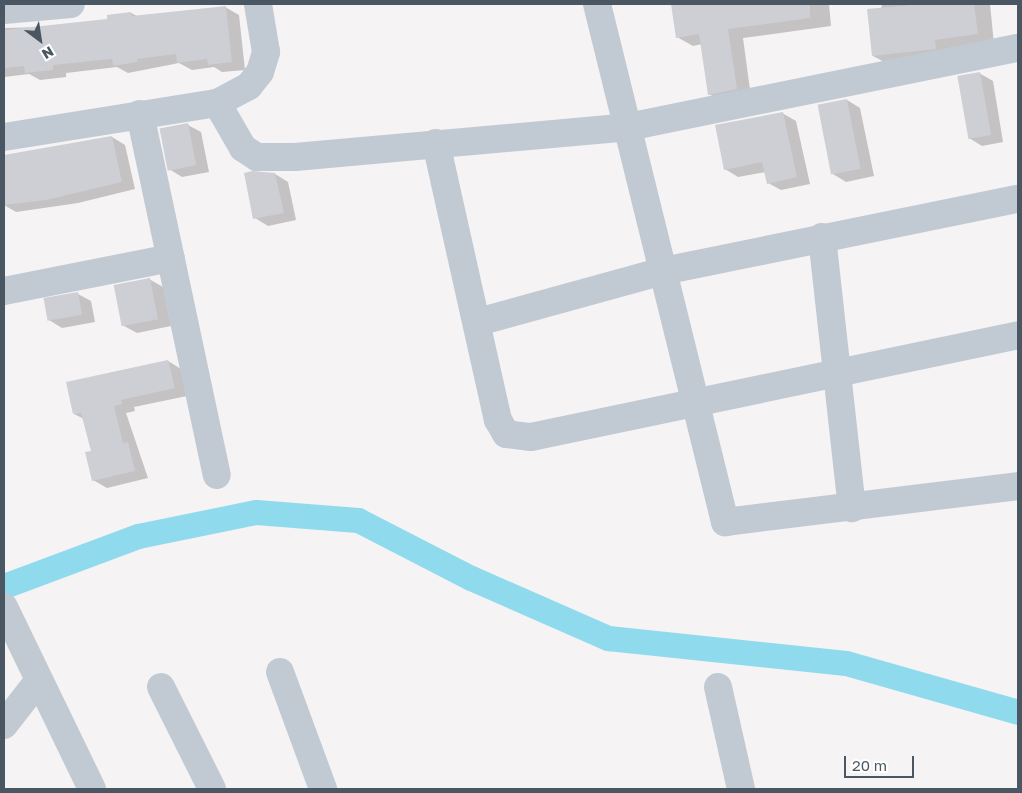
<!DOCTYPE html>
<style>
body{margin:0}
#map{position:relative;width:1022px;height:793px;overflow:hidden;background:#f5f3f3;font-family:"Golos Text",sans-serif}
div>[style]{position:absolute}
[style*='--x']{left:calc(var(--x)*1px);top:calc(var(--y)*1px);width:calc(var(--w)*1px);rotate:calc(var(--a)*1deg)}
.shadow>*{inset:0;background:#0003}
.canal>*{height:25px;margin:-12.5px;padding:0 12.5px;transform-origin:12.5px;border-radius:12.5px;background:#90daee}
.building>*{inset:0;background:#cdcfd5;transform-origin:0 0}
.minor>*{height:28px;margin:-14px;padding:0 14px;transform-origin:14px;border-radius:14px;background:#c1cad2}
span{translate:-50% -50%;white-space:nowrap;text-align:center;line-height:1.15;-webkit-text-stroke:4.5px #fff;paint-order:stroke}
.frame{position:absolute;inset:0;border:5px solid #4a5661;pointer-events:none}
.north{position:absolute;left:15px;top:15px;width:50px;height:50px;-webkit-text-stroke:4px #fff;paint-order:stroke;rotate:149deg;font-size:14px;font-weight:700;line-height:20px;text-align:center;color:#4a5661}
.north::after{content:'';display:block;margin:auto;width:18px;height:22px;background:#4a5661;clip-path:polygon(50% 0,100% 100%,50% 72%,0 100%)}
.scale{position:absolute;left:844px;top:756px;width:70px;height:22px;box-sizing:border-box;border:2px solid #4a5661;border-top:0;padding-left:6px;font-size:15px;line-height:18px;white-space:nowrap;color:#4a5661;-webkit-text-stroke:4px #fff;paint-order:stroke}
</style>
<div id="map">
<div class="shadow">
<i style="clip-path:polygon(672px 4px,829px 4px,831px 26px,743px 38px,751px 97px,725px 103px,709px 94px,702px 44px,693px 46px,677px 37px)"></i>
<i style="clip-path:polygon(882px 4px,990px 4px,994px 44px,890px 65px,873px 56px)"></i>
<i style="clip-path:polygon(225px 7px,239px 15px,245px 70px,222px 72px,214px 67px,192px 70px,179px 63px,128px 73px,117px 67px,66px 73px,66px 77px,40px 80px,29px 74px,4px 77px,4px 28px,48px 27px,109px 20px,131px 13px,137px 16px)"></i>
<i style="clip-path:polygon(979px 73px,993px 81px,1003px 142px,982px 146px,969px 138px)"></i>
<i style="clip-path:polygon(847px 100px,860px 108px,874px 176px,846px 182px,833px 174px)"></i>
<i style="clip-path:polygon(782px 113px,796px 121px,810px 184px,781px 190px,768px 183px,766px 172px,738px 177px,725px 169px)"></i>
<i style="clip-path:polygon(188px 125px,201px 132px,209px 172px,182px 177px,169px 169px)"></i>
<i style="clip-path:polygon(112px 137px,125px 145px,135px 189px,78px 203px,16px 212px,4px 205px,4px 156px)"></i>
<i style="clip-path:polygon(275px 174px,288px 182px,296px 220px,268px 226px,255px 218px)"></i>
<i style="clip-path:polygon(149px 279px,163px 287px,171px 326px,137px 333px,124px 326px)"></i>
<i style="clip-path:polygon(78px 294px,91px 301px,95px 322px,62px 328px,49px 320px)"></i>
<i style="clip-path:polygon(168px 361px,181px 369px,187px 396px,134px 407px,135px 411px,126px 413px,148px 478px,107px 488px,93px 480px,92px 452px,84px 419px,74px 414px)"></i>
</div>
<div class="canal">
<i style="--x:4;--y:586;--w:143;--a:-20.5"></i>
<i style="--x:138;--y:536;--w:120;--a:-11.5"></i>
<i style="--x:256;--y:512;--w:102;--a:4.5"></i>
<i style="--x:358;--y:520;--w:127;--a:27.2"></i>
<i style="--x:471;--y:578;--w:150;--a:23.7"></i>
<i style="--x:608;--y:638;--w:239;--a:6"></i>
<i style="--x:846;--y:663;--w:179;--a:15.9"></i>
</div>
<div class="building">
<i style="clip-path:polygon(671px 4px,810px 4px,810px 18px,728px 29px,737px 89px,708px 95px,699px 34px,676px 38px)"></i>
<i style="clip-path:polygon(922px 4px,974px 4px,978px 34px,935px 40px,936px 49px,872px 56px,867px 9px)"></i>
<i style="clip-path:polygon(226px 6px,232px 62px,208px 65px,207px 59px,177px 63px,176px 54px,137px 59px,137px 62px,113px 66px,112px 59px,53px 65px,53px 70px,25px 73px,24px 66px,4px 68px,4px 30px,107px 19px,107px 15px,131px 12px,132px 16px)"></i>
<i style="left:980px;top:72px;width:64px;height:23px;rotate:80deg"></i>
<i style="left:847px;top:99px;width:71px;height:30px;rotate:79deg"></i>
<i style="clip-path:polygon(783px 112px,797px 177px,767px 184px,762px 162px,724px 170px,715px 125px)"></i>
<i style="left:188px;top:123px;width:43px;height:29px;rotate:79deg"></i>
<i style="clip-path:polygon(112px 136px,122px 182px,46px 200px,4px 205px,4px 155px)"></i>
<i style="clip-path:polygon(252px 171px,275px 173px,284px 213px,253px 219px,244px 173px)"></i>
<i style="left:150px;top:278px;width:42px;height:37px;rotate:79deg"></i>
<i style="left:78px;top:292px;width:23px;height:35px;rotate:80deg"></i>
<i style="clip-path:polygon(168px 360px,175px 388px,121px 400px,122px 404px,114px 406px,123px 443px,128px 442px,135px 471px,92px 481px,85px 452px,91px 451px,81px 413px,73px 414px,66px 382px)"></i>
</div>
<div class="minor">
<i style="--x:597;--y:4;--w:534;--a:76.12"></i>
<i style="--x:725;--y:522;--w:295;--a:-7"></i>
<i style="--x:4;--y:10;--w:67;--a:-5.1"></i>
<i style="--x:217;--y:103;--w:36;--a:-28"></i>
<i style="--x:249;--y:86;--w:18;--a:-52"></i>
<i style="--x:260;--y:72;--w:21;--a:-73"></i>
<i style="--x:266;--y:52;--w:49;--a:-99.5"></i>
<i style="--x:140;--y:114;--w:369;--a:78"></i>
<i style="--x:4;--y:137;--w:216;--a:-9.1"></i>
<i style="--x:217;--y:103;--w:52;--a:60"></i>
<i style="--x:243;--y:148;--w:17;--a:33"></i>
<i style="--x:257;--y:157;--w:38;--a:0"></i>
<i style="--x:295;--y:157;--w:334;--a:-5.1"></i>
<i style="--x:628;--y:127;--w:398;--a:-11.5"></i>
<i style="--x:436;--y:143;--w:284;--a:77.4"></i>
<i style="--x:498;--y:420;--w:16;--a:60"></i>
<i style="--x:506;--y:434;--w:25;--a:7"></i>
<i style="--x:531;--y:437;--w:498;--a:-11.8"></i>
<i style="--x:822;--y:237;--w:273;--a:83.7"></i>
<i style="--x:4;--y:291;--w:170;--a:-11.2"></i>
<i style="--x:478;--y:322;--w:192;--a:-15.4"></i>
<i style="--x:663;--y:271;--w:362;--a:-11.5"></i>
<i style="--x:4;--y:607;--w:202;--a:64.2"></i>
<i style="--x:280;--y:672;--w:125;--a:69.8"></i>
<i style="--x:161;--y:687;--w:114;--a:63.4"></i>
<i style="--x:718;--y:687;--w:105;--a:77.3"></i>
<i style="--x:4;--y:725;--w:57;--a:-52.1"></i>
</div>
<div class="frame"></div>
<div class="north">N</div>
<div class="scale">20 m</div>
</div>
